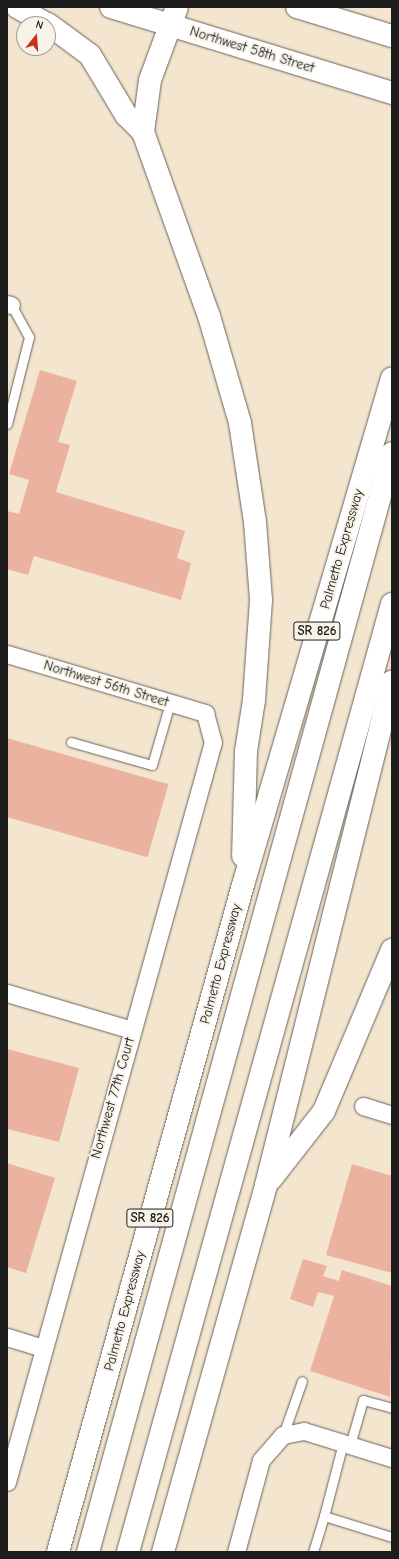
<!DOCTYPE html>
<style>
body{margin:0}
#map{position:relative;width:399px;height:1559px;overflow:hidden;background:#f4e5cf;font-family:"Comic Neue",sans-serif}
div>[style]{position:absolute}
[style*='--x']{left:calc(var(--x)*1px);top:calc(var(--y)*1px);width:calc(var(--w)*1px);rotate:calc(var(--a)*1deg)}
.building>*{inset:0;background:#ecb2a0;transform-origin:0 0}
.roads{filter:drop-shadow(0 0 1px #68625b) drop-shadow(0 0 1px #68625b)}
.service>*{height:9px;margin:-4.5px;padding:0 4.5px;transform-origin:4.5px;border-radius:4.5px;background:#fff}
.minor>*{height:17px;margin:-8.5px;padding:0 8.5px;transform-origin:8.5px;border-radius:8.5px;background:#fff}
.secondary>*{height:22px;margin:-11px;padding:0 11px;transform-origin:11px;border-radius:11px;background:#fff}
.motorway>*{height:22px;margin:-11px;padding:0 11px;transform-origin:11px;border-radius:11px;background:#fff}
span{translate:-50% -50%;white-space:nowrap;text-align:center;line-height:1.15;-webkit-text-stroke:4px #f7f3e8;paint-order:stroke}
.shield-label span{padding:1px 3px;background:#f7f3e8;border:1px solid;border-radius:3px;-webkit-text-stroke-width:0}
.shield-label{font-size:13px;color:#1c1c1c;font-weight:700}
.street-label{font-size:14px;color:#1c1c1c}
.frame{position:absolute;inset:0;border:8px solid #1c1c1c;pointer-events:none}
.north{position:absolute;left:16px;top:16px;width:40px;height:40px;box-sizing:border-box;background:#f7f3e8;border:1px solid #9f9d96;border-radius:50%;rotate:17deg;font-size:11px;font-weight:700;line-height:16px;text-align:center;color:#1c1c1c}
.north::after{content:'';display:block;margin:auto;width:14px;height:18px;background:#c8321e;clip-path:polygon(50% 0,100% 100%,50% 72%,0 100%)}
</style>
<div id="map">
<div class="building">
<i style="clip-path:polygon(40px 370px,77px 381px,58px 442px,70px 445px,56px 492px,185px 531px,177px 558px,191px 563px,181px 600px,34px 556px,28px 575px,7px 569px,7px 511px,19px 514px,29px 480px,9px 474px)"></i>
<i style="left:7px;top:738px;width:168px;height:76px;rotate:16deg"></i>
<i style="clip-path:polygon(7px 1049px,79px 1068px,59px 1142px,7px 1129px)"></i>
<i style="clip-path:polygon(7px 1163px,55px 1178px,26px 1273px,7px 1267px)"></i>
<i style="clip-path:polygon(352px 1164px,392px 1176px,392px 1273px,326px 1255px)"></i>
<i style="clip-path:polygon(303px 1259px,327px 1266px,323px 1276px,339px 1281px,342px 1270px,392px 1286px,390px 1397px,310px 1371px,334px 1296px,318px 1292px,313px 1307px,290px 1299px)"></i>
</div>
<div class="roads">
<div class="service">
<i style="--x:7;--y:424;--w:90;--a:-75.8"></i>
<i style="--x:29;--y:337;--w:37;--a:-119"></i>
<i style="--x:71;--y:742;--w:84;--a:15.9"></i>
<i style="--x:152;--y:765;--w:65;--a:-73.8"></i>
<i style="--x:283;--y:1435;--w:57;--a:-70.6"></i>
<i style="--x:350;--y:1445;--w:47;--a:-73.9"></i>
<i style="--x:363;--y:1400;--w:30;--a:15"></i>
<i style="--x:324;--y:1516;--w:75;--a:-75.4"></i>
<i style="--x:313;--y:1552;--w:38;--a:-73"></i>
<i style="--x:324;--y:1516;--w:71;--a:17.2"></i>
</div>
<div class="minor">
<i style="--x:7;--y:304;--w:4;--a:14"></i>
<i style="--x:7;--y:654;--w:207;--a:16.6"></i>
<i style="--x:205;--y:713;--w:30;--a:75"></i>
<i style="--x:213;--y:742;--w:768;--a:105.56"></i>
<i style="--x:7;--y:993;--w:130;--a:16.5"></i>
<i style="--x:363;--y:1106;--w:30;--a:17"></i>
<i style="--x:7;--y:1337;--w:38;--a:17"></i>
<i style="--x:236;--y:1552;--w:95;--a:-74.8"></i>
<i style="--x:261;--y:1460;--w:33;--a:-49"></i>
<i style="--x:283;--y:1435;--w:21;--a:-11"></i>
<i style="--x:304;--y:1431;--w:92;--a:17.1"></i>
</div>
<div class="secondary">
<i style="--x:111;--y:7;--w:294;--a:17"></i>
<i style="--x:297;--y:7;--w:99;--a:17"></i>
</div>
<div class="motorway">
<i style="--x:17;--y:7;--w:34;--a:30"></i>
<i style="--x:48;--y:24;--w:52;--a:36.4"></i>
<i style="--x:90;--y:55;--w:70;--a:59"></i>
<i style="--x:126;--y:115;--w:24;--a:45"></i>
<i style="--x:143;--y:132;--w:195;--a:70.3"></i>
<i style="--x:209;--y:316;--w:111;--a:73.8"></i>
<i style="--x:240;--y:423;--w:100;--a:81.4"></i>
<i style="--x:255;--y:522;--w:78;--a:85.6"></i>
<i style="--x:261;--y:600;--w:100;--a:94"></i>
<i style="--x:254;--y:700;--w:52;--a:98.9"></i>
<i style="--x:246;--y:751;--w:105;--a:91.6"></i>
<i style="--x:143;--y:132;--w:52;--a:-82.3"></i>
<i style="--x:150;--y:80;--w:78;--a:-69.7"></i>
<i style="--x:271;--y:1179;--w:86;--a:-52.1"></i>
<i style="--x:324;--y:1111;--w:175;--a:-67.1"></i>
<i style="--x:58;--y:1552;--w:692;--a:-74.5"></i>
<i style="--x:243;--y:885;--w:528;--a:-73.62"></i>
<i style="--x:88;--y:1552;--w:1140;--a:-74.54"></i>
<i style="--x:128;--y:1552;--w:984;--a:-74.44"></i>
<i style="--x:163;--y:1552;--w:381;--a:-74.3"></i>
<i style="--x:266;--y:1185;--w:519;--a:-75.94"></i>
</div>
</div>
<div class="shield-label">
<span style="left:317px;top:631px">SR 826</span>
<span style="left:150px;top:1218px">SR 826</span>
</div>
<div class="street-label">
<span style="left:252px;top:50px;rotate:17deg">Northwest 58th Street</span>
<span style="left:342px;top:549px;rotate:-74deg">Palmetto Expressway</span>
<span style="left:106px;top:684px;rotate:17deg">Northwest 56th Street</span>
<span style="left:221px;top:964px;rotate:-75deg">Palmetto Expressway</span>
<span style="left:113px;top:1098px;rotate:-74deg">Northwest 77th Court</span>
<span style="left:125px;top:1311px;rotate:-75deg">Palmetto Expressway</span>
</div>
<div class="frame"></div>
<div class="north">N</div>
</div>
